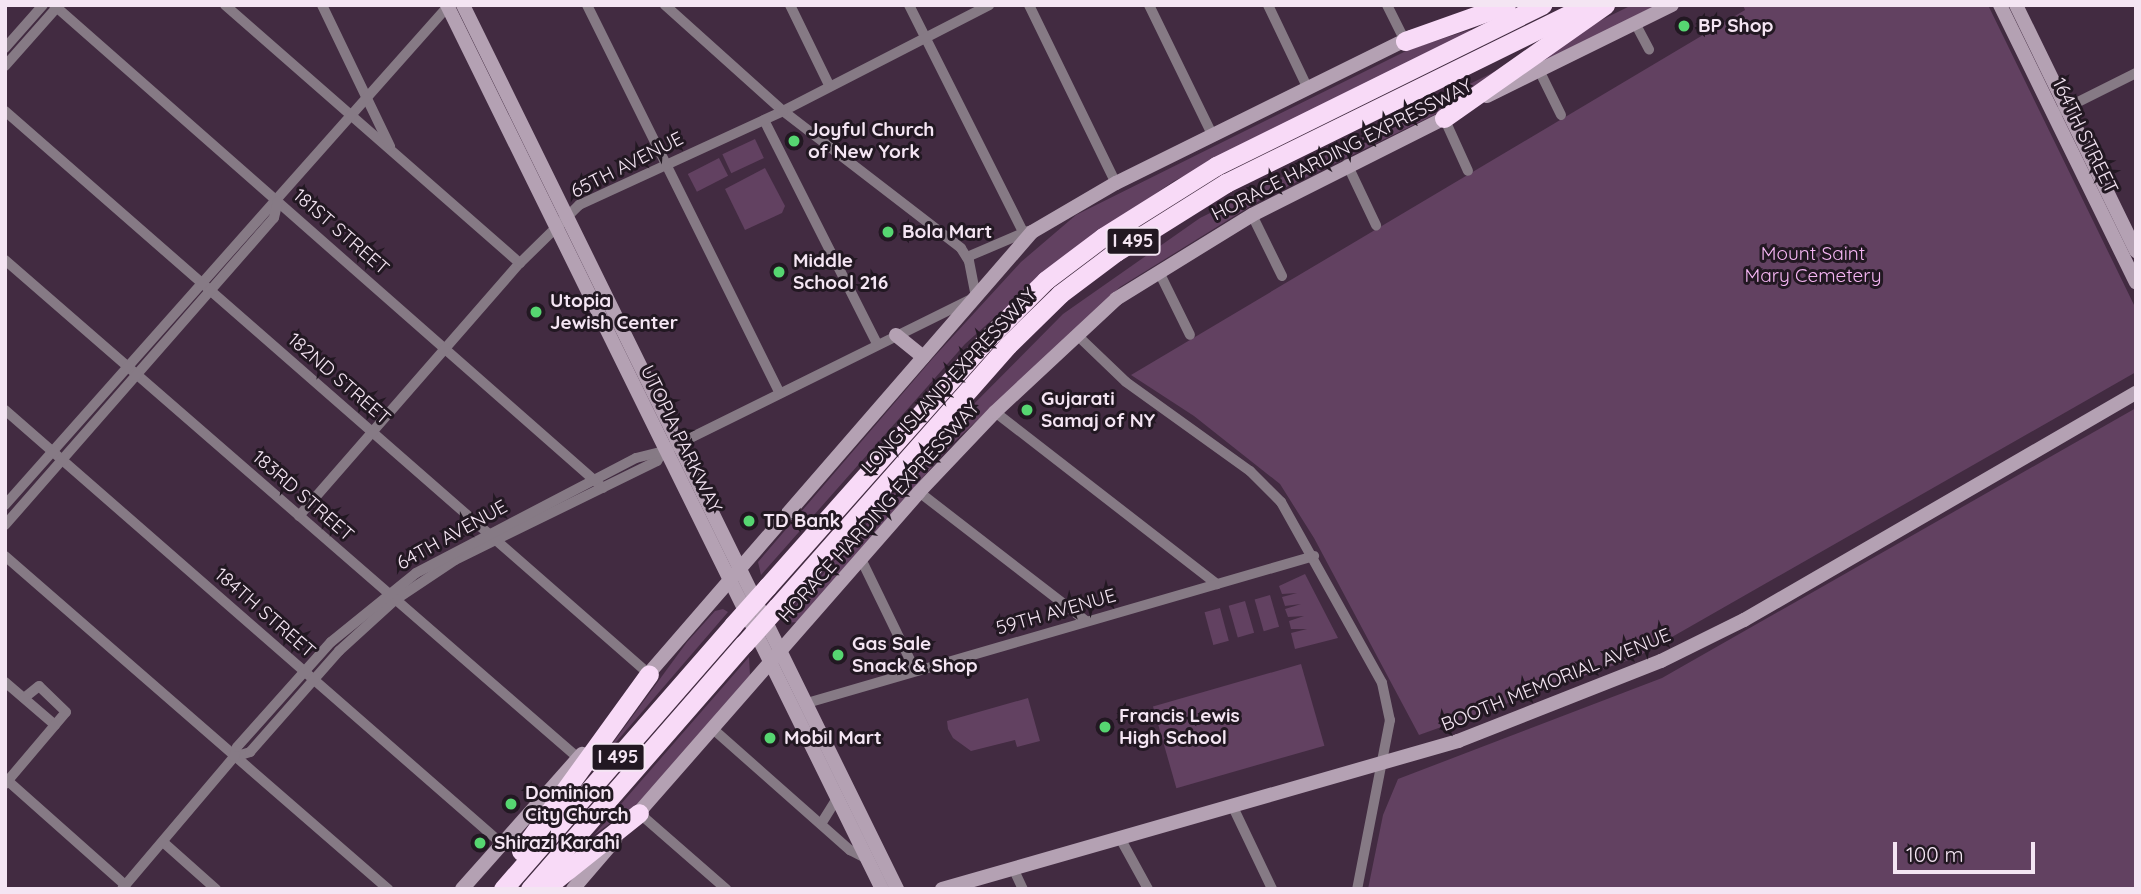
<!DOCTYPE html>
<style>
body{margin:0}
#map{position:relative;width:2141px;height:894px;overflow:hidden;background:#422b41;font-family:Quicksand,sans-serif}
div>[style]{position:absolute}
[style*='--x']{left:calc(var(--x)*1px);top:calc(var(--y)*1px);width:calc(var(--w)*1px);rotate:calc(var(--a)*1deg)}
.green>*{inset:0;background:#624161;transform-origin:0 0}
.street>*{height:10px;margin:-5px;padding:0 5px;transform-origin:5px;border-radius:5px;background:#867a85}
.secondary>*{height:14px;margin:-7px;padding:0 7px;transform-origin:7px;border-radius:7px;background:#b4a1b3}
.highway>*{height:19px;margin:-9.5px;padding:0 9.5px;transform-origin:9.5px;border-radius:9.5px;background:#f8daf7}
.highway-bridge>*{height:19px;margin:-9.5px;padding:0 9.5px;transform-origin:9.5px;border-radius:9.5px;background:#f8daf7}
.dots>*{width:19px;height:19px;translate:-50% -50%;box-sizing:border-box;border:4px solid #221822;border-radius:50%}
span{translate:-50% -50%;white-space:nowrap;text-align:center;line-height:1.15;-webkit-text-stroke:6px #221822;paint-order:stroke}
.shield-label span{padding:2px 5px;background:#221822;border:2px solid;border-radius:5px;-webkit-text-stroke-width:0}
.shield-label{font-size:18px;color:#f4e5f3;font-weight:700}
.poi-label{font-size:19px;color:#f4e5f3;font-weight:700}
.left{translate:0 -50%;text-align:left}
.street-label{font-size:19px;color:#f4e5f3}
.park-label{font-size:19px;color:#f6b6f4}
.frame{position:absolute;inset:0;border:7px solid #f4e5f3;pointer-events:none}
.scale{position:absolute;left:1893px;top:842px;width:142px;height:32px;box-sizing:border-box;border:4px solid #f4e5f3;border-top:0;padding-left:9px;font-size:21px;line-height:24px;white-space:nowrap;color:#f4e5f3;-webkit-text-stroke:5px #221822;paint-order:stroke}
</style>
<div id="map">
<div class="green">
<i style="clip-path:polygon(1632px 5px,1659px 5px,1514px 76px,1579px 31px)"></i>
<i style="clip-path:polygon(1743px 5px,1988px 5px,2136px 309px,2136px 372px,1637px 657px,1419px 735px,1314px 538px,1280px 484px,1194px 416px,1131px 375px,1745px 10px)"></i>
<i style="clip-path:polygon(1469px 30px,1476px 31px,1174px 181px,1060px 259px,965px 344px,761px 575px,758px 562px,933px 358px,1021px 262px,1076px 215px,1408px 50px)"></i>
<i style="clip-path:polygon(1506px 66px,1434px 115px,1262px 199px,1120px 287px,952px 444px,797px 622px,786px 623px,783px 620px,947px 431px,1063px 314px,1200px 218px)"></i>
<i style="left:755px;top:139px;width:21px;height:36px;rotate:65deg"></i>
<i style="left:719px;top:158px;width:20px;height:35px;rotate:63deg"></i>
<i style="clip-path:polygon(765px 168px,785px 206px,782px 213px,745px 230px,725px 189px)"></i>
<i style="clip-path:polygon(2136px 408px,2136px 889px,1368px 889px,1383px 815px,1398px 779px,1662px 678px)"></i>
<i style="clip-path:polygon(1305px 574px,1338px 638px,1295px 649px,1291px 633px,1307px 629px,1291px 629px,1289px 621px,1304px 616px,1288px 617px,1285px 609px,1301px 604px,1285px 606px,1282px 597px,1297px 593px,1282px 594px,1279px 586px)"></i>
<i style="left:1270px;top:595px;width:33px;height:16px;rotate:74deg"></i>
<i style="left:1245px;top:601px;width:33px;height:17px;rotate:74deg"></i>
<i style="left:1220px;top:608px;width:34px;height:16px;rotate:75deg"></i>
<i style="clip-path:polygon(723px 609px,728px 612px,599px 762px,687px 642px,715px 611px)"></i>
<i style="clip-path:polygon(749px 657px,750px 675px,638px 803px,594px 835px)"></i>
<i style="left:1301px;top:664px;width:85px;height:154px;rotate:74deg"></i>
<i style="clip-path:polygon(1028px 698px,1040px 741px,1017px 747px,1015px 740px,971px 751px,953px 738px,948px 729px,947px 721px)"></i>
</div>
<div class="street">
<i style="--x:54;--y:5;--w:731;--a:41.34"></i>
<i style="--x:225;--y:5;--w:392;--a:41.2"></i>
<i style="--x:322;--y:5;--w:157;--a:64.3"></i>
<i style="--x:587;--y:5;--w:433;--a:63.6"></i>
<i style="--x:790;--y:5;--w:89;--a:64"></i>
<i style="--x:909;--y:5;--w:252;--a:63.3"></i>
<i style="--x:1029;--y:5;--w:198;--a:64"></i>
<i style="--x:1149;--y:5;--w:146;--a:64"></i>
<i style="--x:1268;--y:5;--w:93;--a:64.5"></i>
<i style="--x:1387;--y:5;--w:40;--a:63.4"></i>
<i style="--x:1635;--y:23;--w:30;--a:62"></i>
<i style="--x:5;--y:48;--w:57;--a:-48.5"></i>
<i style="--x:5;--y:66;--w:81;--a:-48.5"></i>
<i style="--x:1539;--y:70;--w:50;--a:63.9"></i>
<i style="--x:5;--y:111;--w:855;--a:41.16"></i>
<i style="--x:2060;--y:111;--w:85;--a:-26.6"></i>
<i style="--x:1444;--y:118;--w:58;--a:65.6"></i>
<i style="--x:764;--y:120;--w:251;--a:63.2"></i>
<i style="--x:1347;--y:164;--w:68;--a:64.6"></i>
<i style="--x:1252;--y:215;--w:68;--a:63.8"></i>
<i style="--x:967;--y:257;--w:66;--a:-23.1"></i>
<i style="--x:5;--y:260;--w:759;--a:40.99"></i>
<i style="--x:1159;--y:272;--w:70;--a:63.8"></i>
<i style="--x:1078;--y:336;--w:66;--a:43.8"></i>
<i style="--x:1126;--y:382;--w:153;--a:35.7"></i>
<i style="--x:1250;--y:471;--w:44;--a:45"></i>
<i style="--x:1281;--y:502;--w:207;--a:60.8"></i>
<i style="--x:1382;--y:683;--w:38;--a:78"></i>
<i style="--x:1390;--y:720;--w:172;--a:101"></i>
<i style="--x:5;--y:410;--w:658;--a:41.12"></i>
<i style="--x:995;--y:412;--w:281;--a:37.8"></i>
<i style="--x:919;--y:492;--w:211;--a:37.7"></i>
<i style="--x:5;--y:505;--w:669;--a:-48.39"></i>
<i style="--x:299;--y:516;--w:336;--a:-48.9"></i>
<i style="--x:520;--y:263;--w:83;--a:-44.5"></i>
<i style="--x:579;--y:205;--w:225;--a:-24.7"></i>
<i style="--x:783;--y:111;--w:232;--a:-27.2"></i>
<i style="--x:5;--y:525;--w:408;--a:-48.8"></i>
<i style="--x:274;--y:218;--w:17;--a:-77"></i>
<i style="--x:5;--y:556;--w:508;--a:41.01"></i>
<i style="--x:861;--y:559;--w:123;--a:64.1"></i>
<i style="--x:5;--y:682;--w:66;--a:40.7"></i>
<i style="--x:807;--y:703;--w:528;--a:-16.17"></i>
<i style="--x:713;--y:729;--w:183;--a:41.5"></i>
<i style="--x:850;--y:850;--w:18;--a:27"></i>
<i style="--x:234;--y:757;--w:17;--a:-17"></i>
<i style="--x:250;--y:752;--w:135;--a:-48.6"></i>
<i style="--x:339;--y:651;--w:76;--a:-42.3"></i>
<i style="--x:395;--y:600;--w:72;--a:-33.7"></i>
<i style="--x:455;--y:560;--w:225;--a:-26.1"></i>
<i style="--x:657;--y:461;--w:12;--a:-55"></i>
<i style="--x:8;--y:781;--w:157;--a:41.6"></i>
<i style="--x:5;--y:784;--w:94;--a:-49.7"></i>
<i style="--x:66;--y:712;--w:37;--a:-136"></i>
<i style="--x:39;--y:686;--w:19;--a:141"></i>
<i style="--x:1232;--y:805;--w:93;--a:64.5"></i>
<i style="--x:639;--y:813;--w:116;--a:41.1"></i>
<i style="--x:821;--y:824;--w:31;--a:-58"></i>
<i style="--x:1120;--y:838;--w:58;--a:61.2"></i>
<i style="--x:163;--y:842;--w:71;--a:41.6"></i>
<i style="--x:1013;--y:868;--w:23;--a:65"></i>
<i style="--x:122;--y:889;--w:173;--a:-49.7"></i>
<i style="--x:234;--y:757;--w:10;--a:-73"></i>
<i style="--x:237;--y:747;--w:141;--a:-48.2"></i>
<i style="--x:331;--y:642;--w:109;--a:-39.1"></i>
<i style="--x:416;--y:573;--w:248;--a:-27.6"></i>
<i style="--x:636;--y:458;--w:29;--a:-14"></i>
<i style="--x:664;--y:451;--w:348;--a:-26.3"></i>
<i style="--x:976;--y:297;--w:37;--a:-101"></i>
<i style="--x:969;--y:261;--w:15;--a:-122"></i>
<i style="--x:961;--y:248;--w:225;--a:-142.4"></i>
<i style="--x:783;--y:111;--w:159;--a:-138.1"></i>
</div>
<div class="secondary">
<i style="--x:447;--y:5;--w:985;--a:63.8"></i>
<i style="--x:463;--y:5;--w:985;--a:63.85"></i>
<i style="--x:2000;--y:5;--w:309;--a:63.9"></i>
<i style="--x:2016;--y:5;--w:274;--a:64"></i>
<i style="--x:1487;--y:96;--w:206;--a:-26.2"></i>
<i style="--x:896;--y:335;--w:35;--a:39"></i>
<i style="--x:644;--y:679;--w:592;--a:-49.04"></i>
<i style="--x:1032;--y:232;--w:97;--a:-30.3"></i>
<i style="--x:1116;--y:183;--w:330;--a:-26.3"></i>
<i style="--x:633;--y:819;--w:434;--a:-48.8"></i>
<i style="--x:919;--y:492;--w:110;--a:-46.5"></i>
<i style="--x:995;--y:412;--w:166;--a:-43"></i>
<i style="--x:1116;--y:299;--w:160;--a:-31.7"></i>
<i style="--x:1252;--y:215;--w:223;--a:-26.7"></i>
<i style="--x:462;--y:889;--w:181;--a:-48.4"></i>
<i style="--x:573;--y:889;--w:65;--a:-49.4"></i>
<i style="--x:942;--y:889;--w:537;--a:-16"></i>
<i style="--x:1458;--y:741;--w:218;--a:-21.5"></i>
<i style="--x:1661;--y:661;--w:93;--a:-26.3"></i>
<i style="--x:1744;--y:620;--w:453;--a:-30.1"></i>
</div>
<div class="highway">
<i style="--x:1405;--y:41;--w:107;--a:-19.6"></i>
<i style="--x:1444;--y:118;--w:197;--a:-35.1"></i>
<i style="--x:767;--y:587;--w:336;--a:-48.4"></i>
<i style="--x:990;--y:336;--w:79;--a:-45"></i>
<i style="--x:1046;--y:280;--w:71;--a:-37"></i>
<i style="--x:1103;--y:237;--w:133;--a:-32.1"></i>
<i style="--x:1216;--y:166;--w:364;--a:-26.3"></i>
<i style="--x:777;--y:607;--w:349;--a:-48.6"></i>
<i style="--x:1008;--y:345;--w:73;--a:-44.4"></i>
<i style="--x:1060;--y:294;--w:70;--a:-36.9"></i>
<i style="--x:1116;--y:252;--w:130;--a:-32.1"></i>
<i style="--x:1226;--y:183;--w:403;--a:-26.2"></i>
<i style="--x:521;--y:851;--w:218;--a:-54.1"></i>
<i style="--x:545;--y:888;--w:120;--a:-38.6"></i>
<i style="--x:503;--y:889;--w:350;--a:-48.9"></i>
<i style="--x:530;--y:889;--w:325;--a:-48.9"></i>
</div>
<div class="highway-bridge">
<i style="--x:733;--y:625;--w:51;--a:-48.2"></i>
<i style="--x:744;--y:644;--w:50;--a:-48.3"></i>
</div>
<div class="dots">
<i style="left:1684px;top:26px;background:#56d671"></i>
<i style="left:794px;top:141px;background:#56d671"></i>
<i style="left:888px;top:232px;background:#56d671"></i>
<i style="left:779px;top:272px;background:#56d671"></i>
<i style="left:536px;top:312px;background:#56d671"></i>
<i style="left:1027px;top:410px;background:#56d671"></i>
<i style="left:749px;top:521px;background:#56d671"></i>
<i style="left:838px;top:655px;background:#56d671"></i>
<i style="left:1105px;top:727px;background:#56d671"></i>
<i style="left:770px;top:738px;background:#56d671"></i>
<i style="left:511px;top:804px;background:#56d671"></i>
<i style="left:480px;top:843px;background:#56d671"></i>
</div>
<div class="shield-label">
<span style="left:1133px;top:241px">I 495</span>
<span style="left:618px;top:757px">I 495</span>
</div>
<div class="poi-label">
<span class="left" style="left:1698px;top:26px">BP Shop</span>
<span class="left" style="left:808px;top:141px">Joyful Church<br>of New York</span>
<span class="left" style="left:902px;top:232px">Bola Mart</span>
<span class="left" style="left:793px;top:272px">Middle<br>School 216</span>
<span class="left" style="left:550px;top:312px">Utopia<br>Jewish Center</span>
<span class="left" style="left:1041px;top:410px">Gujarati<br>Samaj of NY</span>
<span class="left" style="left:763px;top:521px">TD Bank</span>
<span class="left" style="left:852px;top:655px">Gas Sale<br>Snack &amp; Shop</span>
<span class="left" style="left:1119px;top:727px">Francis Lewis<br>High School</span>
<span class="left" style="left:784px;top:738px">Mobil Mart</span>
<span class="left" style="left:525px;top:804px">Dominion<br>City Church</span>
<span class="left" style="left:494px;top:843px">Shirazi Karahi</span>
</div>
<div class="street-label">
<span style="left:2085px;top:136px;rotate:64deg">164TH STREET</span>
<span style="left:1342px;top:150px;rotate:-27deg">HORACE HARDING EXPRESSWAY</span>
<span style="left:627px;top:165px;rotate:-27deg">65TH AVENUE</span>
<span style="left:341px;top:232px;rotate:41deg">181ST STREET</span>
<span style="left:339px;top:379px;rotate:41deg">182ND STREET</span>
<span style="left:949px;top:381px;rotate:-47deg">LONG ISLAND EXPRESSWAY</span>
<span style="left:681px;top:439px;rotate:64deg">UTOPIA PARKWAY</span>
<span style="left:303px;top:496px;rotate:41deg">183RD STREET</span>
<span style="left:879px;top:512px;rotate:-48deg">HORACE HARDING EXPRESSWAY</span>
<span style="left:452px;top:535px;rotate:-29deg">64TH AVENUE</span>
<span style="left:1056px;top:612px;rotate:-16deg">59TH AVENUE</span>
<span style="left:265px;top:613px;rotate:41deg">184TH STREET</span>
<span style="left:1556px;top:680px;rotate:-22deg">BOOTH MEMORIAL AVENUE</span>
</div>
<div class="park-label">
<span style="left:1813px;top:265px">Mount Saint<br>Mary Cemetery</span>
</div>
<div class="frame"></div>
<div class="scale">100 m</div>
</div>
